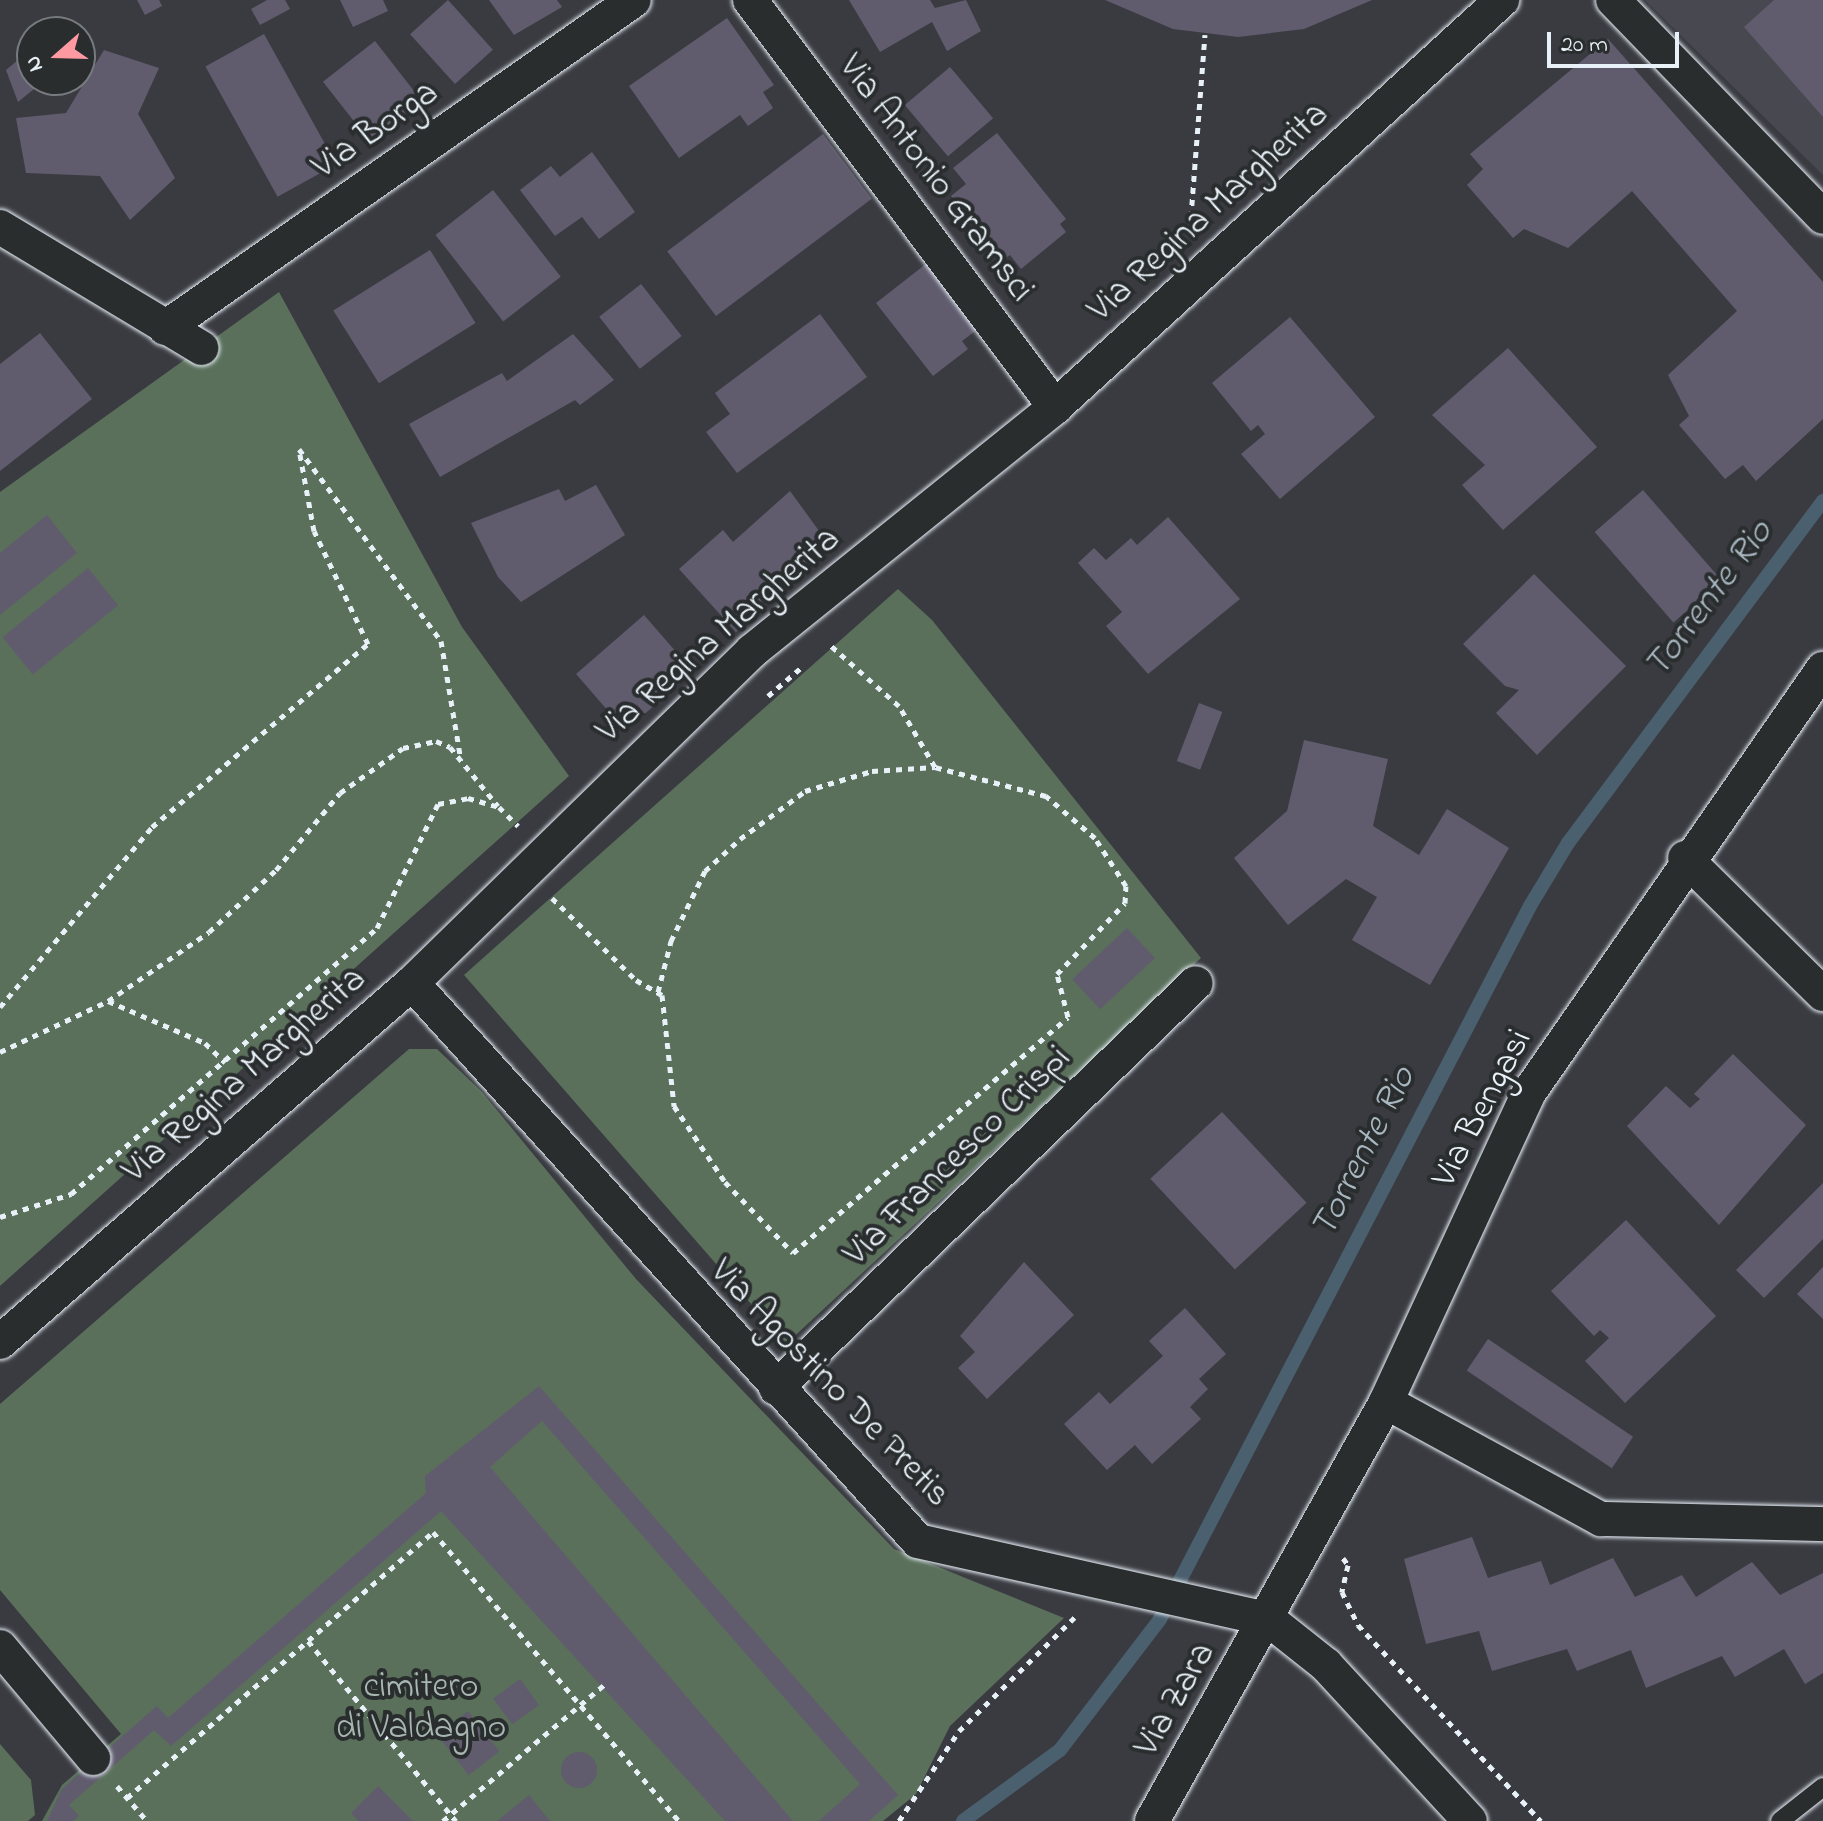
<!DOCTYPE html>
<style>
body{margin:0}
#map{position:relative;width:1823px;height:1821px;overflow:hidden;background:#3a3b41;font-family:"Indie Flower",sans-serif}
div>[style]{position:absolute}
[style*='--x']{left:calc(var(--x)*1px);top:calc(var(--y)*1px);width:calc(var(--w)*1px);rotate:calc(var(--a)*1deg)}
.built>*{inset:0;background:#484851}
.green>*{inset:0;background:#5a705b}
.stream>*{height:14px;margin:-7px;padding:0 7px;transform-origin:7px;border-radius:7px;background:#4b606f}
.building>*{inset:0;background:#605c6e;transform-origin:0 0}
.round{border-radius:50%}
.path>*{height:5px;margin-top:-2.5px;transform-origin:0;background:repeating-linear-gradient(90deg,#e8f1f8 0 6px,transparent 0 12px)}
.roads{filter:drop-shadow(0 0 2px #e8f1f8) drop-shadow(0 0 2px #e8f1f8)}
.lane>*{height:18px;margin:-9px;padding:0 9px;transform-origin:9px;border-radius:9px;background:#2a2d2e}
.street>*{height:34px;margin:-17px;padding:0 17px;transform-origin:17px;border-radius:17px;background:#2a2d2e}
span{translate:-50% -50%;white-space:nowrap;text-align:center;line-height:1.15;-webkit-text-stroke:8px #2a2d2e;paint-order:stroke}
.street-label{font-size:36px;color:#e8f1f8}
.park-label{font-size:36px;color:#a8b7b1}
.water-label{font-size:38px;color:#a9b7c1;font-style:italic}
.north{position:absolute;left:16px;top:16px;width:80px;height:80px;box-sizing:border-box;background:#2a2d2e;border:2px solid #767b7f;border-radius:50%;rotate:250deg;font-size:22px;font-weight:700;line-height:32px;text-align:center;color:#e8f1f8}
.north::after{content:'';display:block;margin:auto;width:28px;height:36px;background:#ff9aa2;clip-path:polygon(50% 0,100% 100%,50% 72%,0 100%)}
.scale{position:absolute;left:1547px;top:32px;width:132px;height:36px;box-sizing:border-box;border:4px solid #e8f1f8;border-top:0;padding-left:10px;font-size:24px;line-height:28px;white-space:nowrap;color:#e8f1f8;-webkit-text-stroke:6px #2a2d2e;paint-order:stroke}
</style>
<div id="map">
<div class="built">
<i style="clip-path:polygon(1645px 0,1823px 0,1823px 175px)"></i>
</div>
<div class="green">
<i style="clip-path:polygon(279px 292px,462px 627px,569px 776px,0 1286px,0 492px)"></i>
<i style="clip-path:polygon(898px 589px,932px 620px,1201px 958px,786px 1344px,464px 975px)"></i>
<i style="clip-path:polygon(409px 1049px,437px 1049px,482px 1092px,636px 1279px,894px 1549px,1064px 1618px,950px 1726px,916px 1794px,883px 1821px,42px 1821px,62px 1785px,121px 1734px,0 1590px,0 1404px)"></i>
<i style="clip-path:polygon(0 1744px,31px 1780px,35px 1815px,28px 1821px,0 1821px)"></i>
</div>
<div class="stream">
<i style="--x:963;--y:1821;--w:120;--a:-36.2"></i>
<i style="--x:1060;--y:1750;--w:165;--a:-52.6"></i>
<i style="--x:1160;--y:1619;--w:803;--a:-62.57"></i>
<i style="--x:1530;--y:906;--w:74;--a:-58.9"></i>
<i style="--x:1568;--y:843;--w:427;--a:-53.3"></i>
</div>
<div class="building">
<i style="clip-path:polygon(137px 0,159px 0,162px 6px,145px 15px)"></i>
<i style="clip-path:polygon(267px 0,285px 0,290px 9px,260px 25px,251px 9px)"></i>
<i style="clip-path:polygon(340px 0,383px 0,388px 11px,353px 27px)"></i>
<i style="left:448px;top:0;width:67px;height:51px;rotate:48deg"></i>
<i style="clip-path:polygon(489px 0,557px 0,562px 7px,514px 35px)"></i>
<i style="clip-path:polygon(849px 0,930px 0,935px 8px,966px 0,981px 31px,947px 51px,932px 22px,880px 52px)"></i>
<i style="clip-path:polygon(1105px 0,1372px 0,1304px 29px,1238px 37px,1173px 29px)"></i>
<i style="clip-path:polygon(1774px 0,1823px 0,1823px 117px,1744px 27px)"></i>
<i style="clip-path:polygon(727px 18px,774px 85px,763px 92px,773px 108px,748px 126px,740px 115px,679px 158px,629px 86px)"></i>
<i style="left:264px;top:34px;width:149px;height:67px;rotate:61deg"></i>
<i style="clip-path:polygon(1608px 39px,1823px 282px,1823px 419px,1756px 481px,1743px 465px,1725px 479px,1679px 425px,1689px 416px,1668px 375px,1737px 311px,1632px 191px,1568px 248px,1524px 229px,1513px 238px,1467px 185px,1483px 169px,1470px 154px)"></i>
<i style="left:375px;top:41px;width:77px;height:66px;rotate:52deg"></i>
<i style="clip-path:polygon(30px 50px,32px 80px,45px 80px,18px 102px,6px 70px)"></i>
<i style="clip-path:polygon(104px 50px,159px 68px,138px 114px,175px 178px,130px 220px,100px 176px,26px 173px,16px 118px,66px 113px)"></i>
<i style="left:950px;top:67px;width:67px;height:59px;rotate:50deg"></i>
<i style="clip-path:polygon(997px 133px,1066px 219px,1060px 224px,1066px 232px,1021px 269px,1010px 255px,1003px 260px,951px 196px,966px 184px,953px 168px)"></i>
<i style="left:823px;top:134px;width:81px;height:195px;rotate:53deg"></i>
<i style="clip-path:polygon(592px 152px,635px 212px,599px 239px,582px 217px,555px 236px,520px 190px,551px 166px,560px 177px)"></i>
<i style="left:493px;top:190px;width:110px;height:73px;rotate:52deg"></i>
<i style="left:430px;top:250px;width:86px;height:114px;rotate:58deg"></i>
<i style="clip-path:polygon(931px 260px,982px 326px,962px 341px,968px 349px,933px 376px,876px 303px)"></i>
<i style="left:641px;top:284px;width:66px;height:53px;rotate:52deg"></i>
<i style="clip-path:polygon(820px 314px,867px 377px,737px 473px,706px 432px,730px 414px,715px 393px)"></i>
<i style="clip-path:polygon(1290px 317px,1375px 417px,1280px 499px,1241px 454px,1265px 434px,1258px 425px,1251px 431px,1212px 383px)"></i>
<i style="clip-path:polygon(40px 333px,92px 399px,0 471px,0 364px)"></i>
<i style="clip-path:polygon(573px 334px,614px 380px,580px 405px,575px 400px,440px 477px,409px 424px,502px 373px,507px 381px)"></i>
<i style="clip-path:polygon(1508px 348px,1597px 447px,1503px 530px,1462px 485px,1485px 465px,1432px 415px)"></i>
<i style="clip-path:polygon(596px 485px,625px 535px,521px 602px,498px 577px,471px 523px,559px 489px,565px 501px)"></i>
<i style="left:1643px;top:490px;width:120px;height:64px;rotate:49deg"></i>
<i style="clip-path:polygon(790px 491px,830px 546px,736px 632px,679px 569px,723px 530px,733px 542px)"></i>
<i style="clip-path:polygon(47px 515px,77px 553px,0 615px,0 553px)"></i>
<i style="clip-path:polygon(1168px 517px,1240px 599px,1148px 674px,1106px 626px,1122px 612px,1078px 563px,1094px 548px,1106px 560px,1131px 538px,1137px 545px)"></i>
<i style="left:88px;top:568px;width:48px;height:110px;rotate:51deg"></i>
<i style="clip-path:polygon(1534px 574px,1626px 666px,1537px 755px,1496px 713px,1519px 690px,1505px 686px,1463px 644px)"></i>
<i style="left:644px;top:615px;width:75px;height:90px;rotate:49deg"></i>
<i style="left:1199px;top:703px;width:25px;height:62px;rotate:21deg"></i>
<i style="clip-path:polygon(1304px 740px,1388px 759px,1373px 826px,1419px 855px,1447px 809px,1509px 848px,1430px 985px,1352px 940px,1377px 897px,1346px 879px,1288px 925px,1234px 858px,1287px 811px)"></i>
<i style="left:1127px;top:928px;width:41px;height:75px;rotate:47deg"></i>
<i style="clip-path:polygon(1733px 1054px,1806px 1125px,1719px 1225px,1627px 1126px,1666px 1086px,1690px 1108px,1700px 1099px,1694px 1094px)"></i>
<i style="left:1222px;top:1112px;width:124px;height:98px;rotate:47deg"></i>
<i style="clip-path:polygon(1823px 1183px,1823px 1239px,1764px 1298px,1736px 1270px)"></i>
<i style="clip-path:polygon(1626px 1220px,1716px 1316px,1625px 1403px,1585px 1361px,1609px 1338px,1600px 1330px,1594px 1336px,1551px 1291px)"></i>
<i style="clip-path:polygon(1024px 1262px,1074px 1315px,987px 1399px,958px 1368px,975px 1352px,960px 1336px)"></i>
<i style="clip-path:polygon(1823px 1267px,1823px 1319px,1797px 1294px)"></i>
<i style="clip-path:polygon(1185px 1308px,1226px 1354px,1199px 1379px,1208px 1389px,1190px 1407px,1201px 1419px,1152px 1464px,1135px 1445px,1107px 1470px,1064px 1424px,1099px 1392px,1110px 1404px,1163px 1356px,1149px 1341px)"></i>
<i style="left:1488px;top:1339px;width:175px;height:38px;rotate:34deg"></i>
<i style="clip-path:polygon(539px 1386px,898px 1795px,869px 1821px,819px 1821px,860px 1784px,542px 1421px,490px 1467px,793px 1821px,725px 1821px,441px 1511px,171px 1746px,154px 1730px,69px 1805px,79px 1816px,73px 1821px,47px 1821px,62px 1789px,95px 1760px,157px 1706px,168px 1718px,426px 1493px,425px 1476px)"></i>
<i style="clip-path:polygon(1472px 1537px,1488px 1578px,1541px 1561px,1550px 1585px,1613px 1558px,1635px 1597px,1682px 1575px,1696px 1597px,1752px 1562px,1780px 1595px,1823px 1573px,1823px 1673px,1805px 1684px,1784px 1649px,1735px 1677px,1722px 1656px,1646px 1688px,1631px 1650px,1577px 1671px,1567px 1649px,1492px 1671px,1479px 1631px,1426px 1644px,1404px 1559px)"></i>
<i style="left:520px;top:1679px;width:32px;height:33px;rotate:54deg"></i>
<i style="left:468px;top:1711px;width:51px;height:39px;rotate:52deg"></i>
<i class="round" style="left:561px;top:1752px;width:36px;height:36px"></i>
<i style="clip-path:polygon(378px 1786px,413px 1821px,358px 1821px,351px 1813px)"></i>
<i style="clip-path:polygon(529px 1795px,550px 1821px,497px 1821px)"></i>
</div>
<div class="path">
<i style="--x:1190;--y:229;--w:195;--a:-85.6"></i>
<i style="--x:768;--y:696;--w:46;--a:-40.6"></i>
<i style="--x:552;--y:898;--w:117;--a:44.3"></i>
<i style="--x:636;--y:980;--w:30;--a:30"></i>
<i style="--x:662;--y:995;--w:112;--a:83.8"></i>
<i style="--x:674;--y:1106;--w:92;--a:56.1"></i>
<i style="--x:725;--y:1182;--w:98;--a:46.2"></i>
<i style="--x:793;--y:1253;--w:362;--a:-40.6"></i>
<i style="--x:1068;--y:1017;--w:44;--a:-104.3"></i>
<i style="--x:1057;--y:974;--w:98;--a:-46.2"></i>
<i style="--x:1125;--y:903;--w:17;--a:-87"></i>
<i style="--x:1126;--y:886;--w:57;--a:-122.9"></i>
<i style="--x:1095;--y:838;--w:65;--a:-139.4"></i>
<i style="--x:1046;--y:796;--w:115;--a:-165.4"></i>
<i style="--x:935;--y:767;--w:71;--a:-120.5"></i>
<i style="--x:899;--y:706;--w:94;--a:-138.5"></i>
<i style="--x:658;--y:992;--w:53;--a:-75.7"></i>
<i style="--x:671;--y:941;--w:78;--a:-64.1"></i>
<i style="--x:705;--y:871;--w:47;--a:-42.4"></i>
<i style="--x:740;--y:839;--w:81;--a:-36.4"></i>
<i style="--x:805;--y:791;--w:70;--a:-16.6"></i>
<i style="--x:872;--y:771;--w:63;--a:-3.6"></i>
<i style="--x:108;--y:1001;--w:106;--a:23.4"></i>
<i style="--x:205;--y:1043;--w:28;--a:44"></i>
<i style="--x:0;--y:1007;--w:236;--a:-49.8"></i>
<i style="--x:152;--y:827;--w:283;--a:-40.3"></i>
<i style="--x:368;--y:644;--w:125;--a:-115.5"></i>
<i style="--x:314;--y:531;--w:83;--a:-100.4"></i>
<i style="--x:299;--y:449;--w:239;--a:53.5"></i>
<i style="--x:441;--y:641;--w:116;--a:80.5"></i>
<i style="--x:0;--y:1052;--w:119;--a:-25.3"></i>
<i style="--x:108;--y:1001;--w:122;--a:-34.3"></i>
<i style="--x:209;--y:932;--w:91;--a:-42.8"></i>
<i style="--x:276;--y:870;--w:100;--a:-50.3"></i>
<i style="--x:340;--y:793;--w:77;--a:-35.5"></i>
<i style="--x:403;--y:748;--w:34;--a:-12"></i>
<i style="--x:436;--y:741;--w:15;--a:23"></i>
<i style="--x:450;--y:747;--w:76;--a:50.9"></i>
<i style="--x:0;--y:1217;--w:75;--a:-17.9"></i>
<i style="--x:71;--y:1194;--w:405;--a:-41"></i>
<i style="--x:377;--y:928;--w:138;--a:-63.8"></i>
<i style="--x:438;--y:804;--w:31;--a:-11"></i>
<i style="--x:468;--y:798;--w:32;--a:16"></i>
<i style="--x:499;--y:807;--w:27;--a:45"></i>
<i style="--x:1343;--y:1558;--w:9;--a:54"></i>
<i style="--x:1348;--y:1565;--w:28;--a:103"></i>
<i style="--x:1342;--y:1592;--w:37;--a:64"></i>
<i style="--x:1358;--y:1625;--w:268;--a:47"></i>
<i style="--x:308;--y:1641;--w:233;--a:50.6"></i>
<i style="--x:117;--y:1786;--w:46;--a:49.4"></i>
<i style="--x:127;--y:1798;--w:405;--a:-41"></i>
<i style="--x:433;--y:1532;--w:380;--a:49.6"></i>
<i style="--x:443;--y:1821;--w:212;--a:-40.2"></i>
<i style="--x:899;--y:1821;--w:108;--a:-56.3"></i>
<i style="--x:959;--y:1731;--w:164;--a:-44.5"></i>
</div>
<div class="roads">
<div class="lane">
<i style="--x:1780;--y:1821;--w:55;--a:-38.3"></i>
</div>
<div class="street">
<i style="--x:750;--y:0;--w:509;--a:53.15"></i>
<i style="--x:1613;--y:0;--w:302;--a:45.9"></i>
<i style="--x:0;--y:227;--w:235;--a:31"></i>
<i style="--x:165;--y:328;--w:572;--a:-34.97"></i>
<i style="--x:1685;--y:858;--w:194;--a:44.6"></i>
<i style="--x:412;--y:983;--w:753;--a:47.8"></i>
<i style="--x:918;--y:1541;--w:359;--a:12.6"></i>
<i style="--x:1268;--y:1619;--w:74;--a:38.4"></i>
<i style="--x:1326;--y:1665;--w:212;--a:47.3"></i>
<i style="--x:0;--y:1342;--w:546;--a:-41.07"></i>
<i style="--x:412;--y:983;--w:475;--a:-44.3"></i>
<i style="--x:752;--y:651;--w:389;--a:-38.8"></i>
<i style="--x:1055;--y:407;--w:605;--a:-42.32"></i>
<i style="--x:776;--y:1388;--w:583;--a:-43.96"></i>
<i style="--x:1386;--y:1402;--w:245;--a:28.6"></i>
<i style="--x:1601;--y:1519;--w:222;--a:1.3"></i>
<i style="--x:0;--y:1647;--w:145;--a:50"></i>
<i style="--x:1152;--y:1821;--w:480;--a:-60.8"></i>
<i style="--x:1386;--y:1402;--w:343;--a:-65.2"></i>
<i style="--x:1530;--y:1091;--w:514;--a:-55.23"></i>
</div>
</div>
<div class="street-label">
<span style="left:376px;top:131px;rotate:-35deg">Via Borga</span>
<span style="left:935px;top:179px;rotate:53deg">Via Antonio Gramsci</span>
<span style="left:1209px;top:213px;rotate:-42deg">Via Regina Margherita</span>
<span style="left:719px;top:636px;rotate:-41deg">Via Regina Margherita</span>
<span style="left:245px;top:1076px;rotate:-41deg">Via Regina Margherita</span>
<span style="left:1483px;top:1109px;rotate:-62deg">Via Bengasi</span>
<span style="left:958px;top:1157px;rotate:-44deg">Via Francesco Crispi</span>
<span style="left:829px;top:1384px;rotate:46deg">Via Agostino De Pretis</span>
<span style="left:1176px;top:1700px;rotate:-60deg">Via Zara</span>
</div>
<div class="park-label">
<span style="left:421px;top:1708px">cimitero<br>di Valdagno</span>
</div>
<div class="water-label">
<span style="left:1710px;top:600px;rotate:-53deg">Torrente Rio</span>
<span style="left:1365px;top:1153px;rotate:-63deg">Torrente Rio</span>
</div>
<div class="north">N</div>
<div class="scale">20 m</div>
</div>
